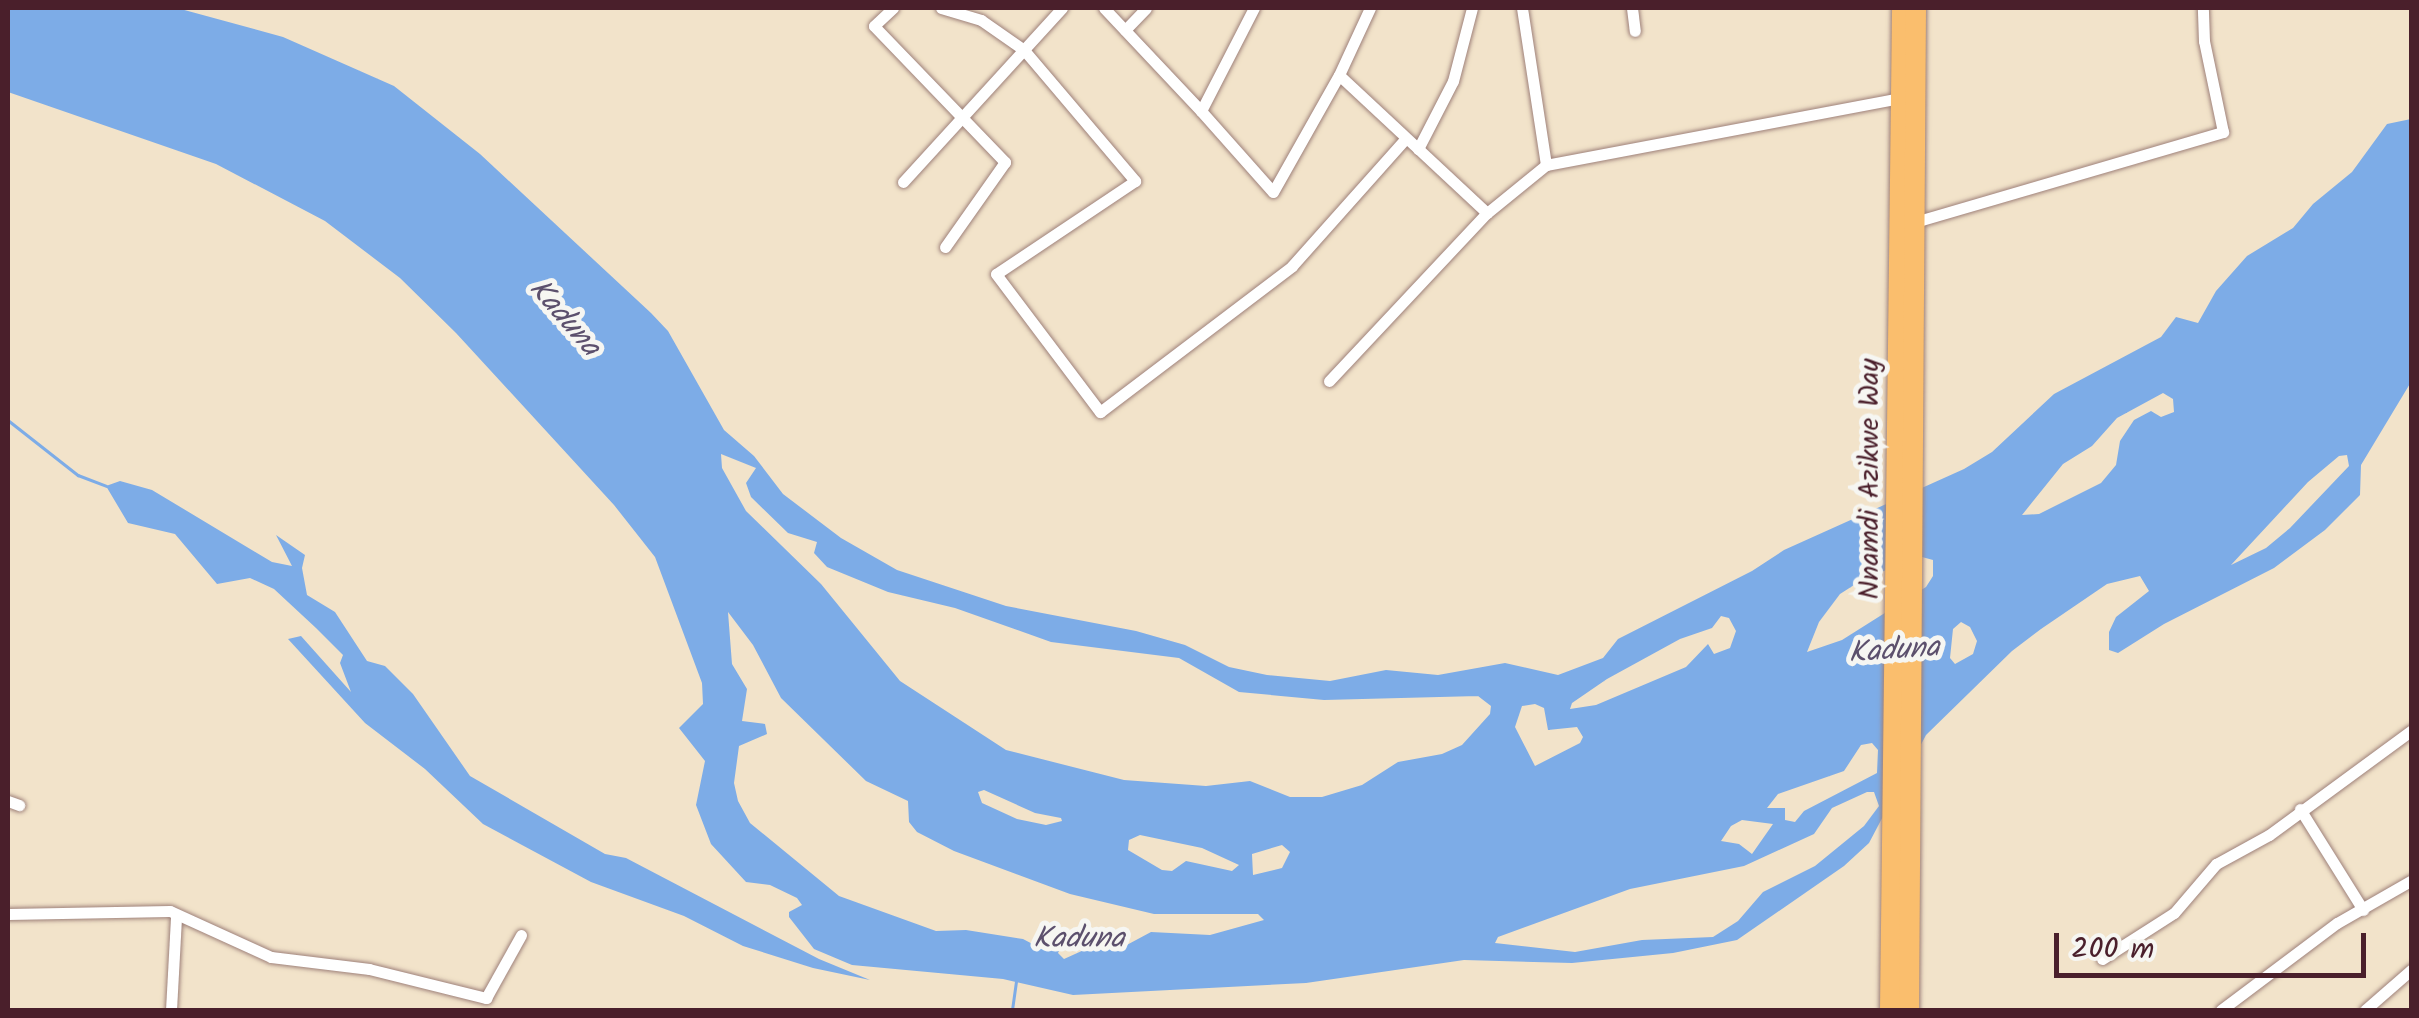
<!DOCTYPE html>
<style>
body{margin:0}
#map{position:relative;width:2419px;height:1018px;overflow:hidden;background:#f2e3ca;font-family:Kalam,sans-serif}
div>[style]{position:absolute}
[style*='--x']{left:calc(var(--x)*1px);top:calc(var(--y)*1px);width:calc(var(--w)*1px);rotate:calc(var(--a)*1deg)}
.water>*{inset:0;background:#7dace7}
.stream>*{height:2.5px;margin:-1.25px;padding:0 1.25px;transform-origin:1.25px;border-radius:1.25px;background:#7dace7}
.roads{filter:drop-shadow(0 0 2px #9e817a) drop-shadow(0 0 2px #9e817a)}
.minor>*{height:11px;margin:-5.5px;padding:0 5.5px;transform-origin:5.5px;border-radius:5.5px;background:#fff}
.trunk>*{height:20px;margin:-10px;padding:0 10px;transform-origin:10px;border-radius:10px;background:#fabe6d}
span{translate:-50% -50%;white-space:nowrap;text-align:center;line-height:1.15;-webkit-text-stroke:10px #f6f6f2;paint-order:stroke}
.street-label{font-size:28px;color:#4a1f2b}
.water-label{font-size:30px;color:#5c506d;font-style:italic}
.frame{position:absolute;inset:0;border:10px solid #4a1f2b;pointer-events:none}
.scale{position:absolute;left:2054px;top:933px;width:312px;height:45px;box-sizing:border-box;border:5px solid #4a1f2b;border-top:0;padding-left:12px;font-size:30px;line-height:35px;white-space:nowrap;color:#4a1f2b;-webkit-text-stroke:8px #f6f6f2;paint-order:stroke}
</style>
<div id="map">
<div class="water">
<i style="clip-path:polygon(evenodd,8px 8px,177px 8px,283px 37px,394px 86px,480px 154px,651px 313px,668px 331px,724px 430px,754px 456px,783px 494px,841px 538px,897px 570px,1006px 606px,1136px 631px,1185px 645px,1229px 667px,1267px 675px,1330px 681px,1386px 670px,1438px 675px,1505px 663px,1558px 675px,1603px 658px,1618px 639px,1752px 571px,1784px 550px,1964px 469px,1992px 452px,2054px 394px,2161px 337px,2176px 317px,2198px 323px,2216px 291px,2247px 256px,2293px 228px,2313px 204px,2352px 172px,2387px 124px,2411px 119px,2411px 382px,2361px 465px,2360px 495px,2325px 530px,2274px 568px,2164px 624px,2118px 653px,2109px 650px,2109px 632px,2116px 617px,2149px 591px,2140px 576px,2107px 584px,2041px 629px,2012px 651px,1926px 735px,1869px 843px,1844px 866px,1737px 940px,1673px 953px,1572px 963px,1464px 960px,1306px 983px,1073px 995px,1003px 979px,852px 965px,814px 949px,789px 917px,789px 912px,802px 905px,797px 898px,770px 885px,746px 882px,711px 844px,696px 805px,705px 761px,679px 728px,703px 704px,702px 683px,655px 557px,614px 505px,456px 333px,400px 278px,325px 221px,216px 164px,8px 92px,8px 8px,2163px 393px,2173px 399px,2174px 412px,2161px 417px,2151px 411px,2134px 420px,2120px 441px,2116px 465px,2101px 483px,2039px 514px,2022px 515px,2063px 464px,2092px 446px,2117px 418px,2163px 393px,8px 8px,721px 454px,756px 468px,746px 483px,751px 497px,788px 533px,817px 542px,814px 553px,827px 567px,888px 592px,955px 608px,1051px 642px,1179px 658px,1239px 692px,1324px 700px,1478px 696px,1491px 706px,1490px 714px,1462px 745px,1442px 754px,1398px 762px,1362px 785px,1322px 797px,1290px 797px,1250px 781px,1206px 786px,1124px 780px,1006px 750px,900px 681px,821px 584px,746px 511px,722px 468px,721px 454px,8px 8px,2347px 455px,2349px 466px,2290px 528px,2266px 548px,2231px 565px,2308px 482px,2339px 456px,2347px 455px,8px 8px,1922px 557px,1933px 560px,1933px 576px,1926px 587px,1842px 640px,1807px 652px,1819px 622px,1840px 594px,1865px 578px,1922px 557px,8px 8px,728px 612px,753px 645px,781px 698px,866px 781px,908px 801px,909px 822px,917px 832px,954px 851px,1070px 894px,1154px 914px,1258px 914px,1264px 920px,1210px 935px,1151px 932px,1123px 947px,1106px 940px,1064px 959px,1058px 953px,1065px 936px,1058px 930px,1042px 949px,1023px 939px,966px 930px,936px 931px,839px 896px,750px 823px,738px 801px,734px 783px,739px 746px,767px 734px,765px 724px,742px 721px,747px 689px,732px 664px,728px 612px,8px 8px,1721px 616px,1729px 618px,1736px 631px,1730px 648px,1714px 654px,1708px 644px,1686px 667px,1596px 705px,1570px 709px,1572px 703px,1607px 679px,1680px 639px,1712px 628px,1721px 616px,8px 8px,1961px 622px,1970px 627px,1977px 641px,1973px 654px,1955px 664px,1950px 658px,1953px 629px,1961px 622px,8px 8px,1535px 704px,1544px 708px,1548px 730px,1577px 727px,1583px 737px,1580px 743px,1535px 766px,1515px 727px,1522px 706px,1535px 704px,8px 8px,1872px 743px,1878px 750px,1877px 773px,1804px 811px,1795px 822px,1785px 820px,1785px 808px,1767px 808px,1778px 794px,1844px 771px,1861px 745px,1872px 743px,8px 8px,984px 790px,1035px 813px,1061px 818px,1062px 821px,1046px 825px,1017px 819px,982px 803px,978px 792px,984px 790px,8px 8px,1867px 792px,1874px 792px,1879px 806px,1864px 826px,1815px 866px,1763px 892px,1738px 921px,1713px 937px,1642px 940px,1575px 952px,1495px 943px,1498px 937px,1630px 889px,1744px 866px,1814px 834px,1832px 808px,1867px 792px,8px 8px,1742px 820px,1773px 824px,1752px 854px,1739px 844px,1721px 841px,1731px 826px,1742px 820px,8px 8px,1140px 835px,1202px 848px,1239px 865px,1232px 871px,1186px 861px,1172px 871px,1162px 870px,1128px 850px,1129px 840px,1140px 835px,8px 8px,1282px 845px,1290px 852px,1282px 868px,1253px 875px,1252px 854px,1282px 845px)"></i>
<i style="clip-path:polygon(120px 481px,152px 490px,272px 562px,292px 566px,276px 535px,305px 555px,302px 568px,307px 595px,335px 612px,367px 661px,385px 666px,413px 694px,470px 776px,605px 854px,626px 858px,819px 959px,870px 980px,813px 968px,743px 946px,684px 916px,591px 882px,483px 824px,425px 769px,365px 723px,288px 639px,301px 636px,351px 692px,340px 663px,343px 655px,316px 628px,274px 589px,250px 578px,217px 584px,175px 534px,128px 523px,106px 486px)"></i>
</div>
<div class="stream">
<i style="--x:8;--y:420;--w:89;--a:38.2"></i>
<i style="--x:78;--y:475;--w:30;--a:21"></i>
<i style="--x:1012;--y:1010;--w:28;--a:-82"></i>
</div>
<div class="roads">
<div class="minor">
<i style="--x:893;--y:8;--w:26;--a:137"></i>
<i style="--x:874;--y:26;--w:189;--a:46.1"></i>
<i style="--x:1005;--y:162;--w:104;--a:125.2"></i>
<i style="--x:941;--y:8;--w:42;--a:16.7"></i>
<i style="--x:981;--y:20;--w:52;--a:34.9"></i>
<i style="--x:1024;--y:50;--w:172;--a:49.7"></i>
<i style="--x:1135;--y:181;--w:167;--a:146.2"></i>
<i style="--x:996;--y:274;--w:173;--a:53"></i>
<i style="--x:1100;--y:412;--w:241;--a:-37.2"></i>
<i style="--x:1292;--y:266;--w:171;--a:-48.3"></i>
<i style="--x:1104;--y:8;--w:141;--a:46.7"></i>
<i style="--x:1201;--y:111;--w:116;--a:-62.8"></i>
<i style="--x:1522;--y:8;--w:159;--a:81.3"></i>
<i style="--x:1632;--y:8;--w:23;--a:83"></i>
<i style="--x:1125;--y:30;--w:30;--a:-46"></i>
<i style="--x:1201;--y:111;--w:108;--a:48.4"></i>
<i style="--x:1273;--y:192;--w:134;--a:-60.6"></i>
<i style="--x:1339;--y:75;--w:74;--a:-65.2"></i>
<i style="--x:1418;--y:149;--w:76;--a:-62.8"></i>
<i style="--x:1453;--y:81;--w:75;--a:-75.4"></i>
<i style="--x:903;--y:182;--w:236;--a:-47.6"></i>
<i style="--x:1487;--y:213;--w:76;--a:-39.1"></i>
<i style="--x:1546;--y:165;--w:361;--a:-10.7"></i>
<i style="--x:1915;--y:222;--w:321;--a:-16.3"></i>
<i style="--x:2223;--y:132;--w:93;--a:-101.8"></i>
<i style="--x:2204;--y:41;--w:33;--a:-92"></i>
<i style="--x:1329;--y:381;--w:231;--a:-46.8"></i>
<i style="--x:1487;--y:213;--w:202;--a:-137"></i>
<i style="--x:8;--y:801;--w:12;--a:20"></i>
<i style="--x:2300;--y:809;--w:119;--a:58"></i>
<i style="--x:8;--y:914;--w:162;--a:-1.1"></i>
<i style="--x:170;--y:911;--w:111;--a:24.5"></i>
<i style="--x:271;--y:957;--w:99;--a:7"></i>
<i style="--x:369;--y:969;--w:121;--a:13.9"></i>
<i style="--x:486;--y:998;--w:72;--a:-60.9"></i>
<i style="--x:2102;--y:959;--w:85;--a:-32.6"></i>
<i style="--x:2174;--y:913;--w:65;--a:-49.4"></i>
<i style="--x:2216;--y:864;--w:60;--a:-28.7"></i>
<i style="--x:2269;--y:835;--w:177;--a:-36.3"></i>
<i style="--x:171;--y:1010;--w:93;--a:-86.9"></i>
<i style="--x:2221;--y:1010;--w:145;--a:-36.9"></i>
<i style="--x:2337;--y:923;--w:86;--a:-29.8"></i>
<i style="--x:2365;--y:1010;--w:62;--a:-41.1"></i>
</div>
<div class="trunk">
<i style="--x:1890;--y:1010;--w:1002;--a:-89.31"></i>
<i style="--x:1909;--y:1010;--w:1002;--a:-89.6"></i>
</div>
</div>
<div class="street-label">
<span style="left:1871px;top:479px;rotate:-90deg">Nnamdi Azikwe Way</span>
</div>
<div class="water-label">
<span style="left:564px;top:318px;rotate:49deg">Kaduna</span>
<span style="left:1894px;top:651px;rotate:-4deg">Kaduna</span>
<span style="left:1079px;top:939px">Kaduna</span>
</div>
<div class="frame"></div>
<div class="scale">200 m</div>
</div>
